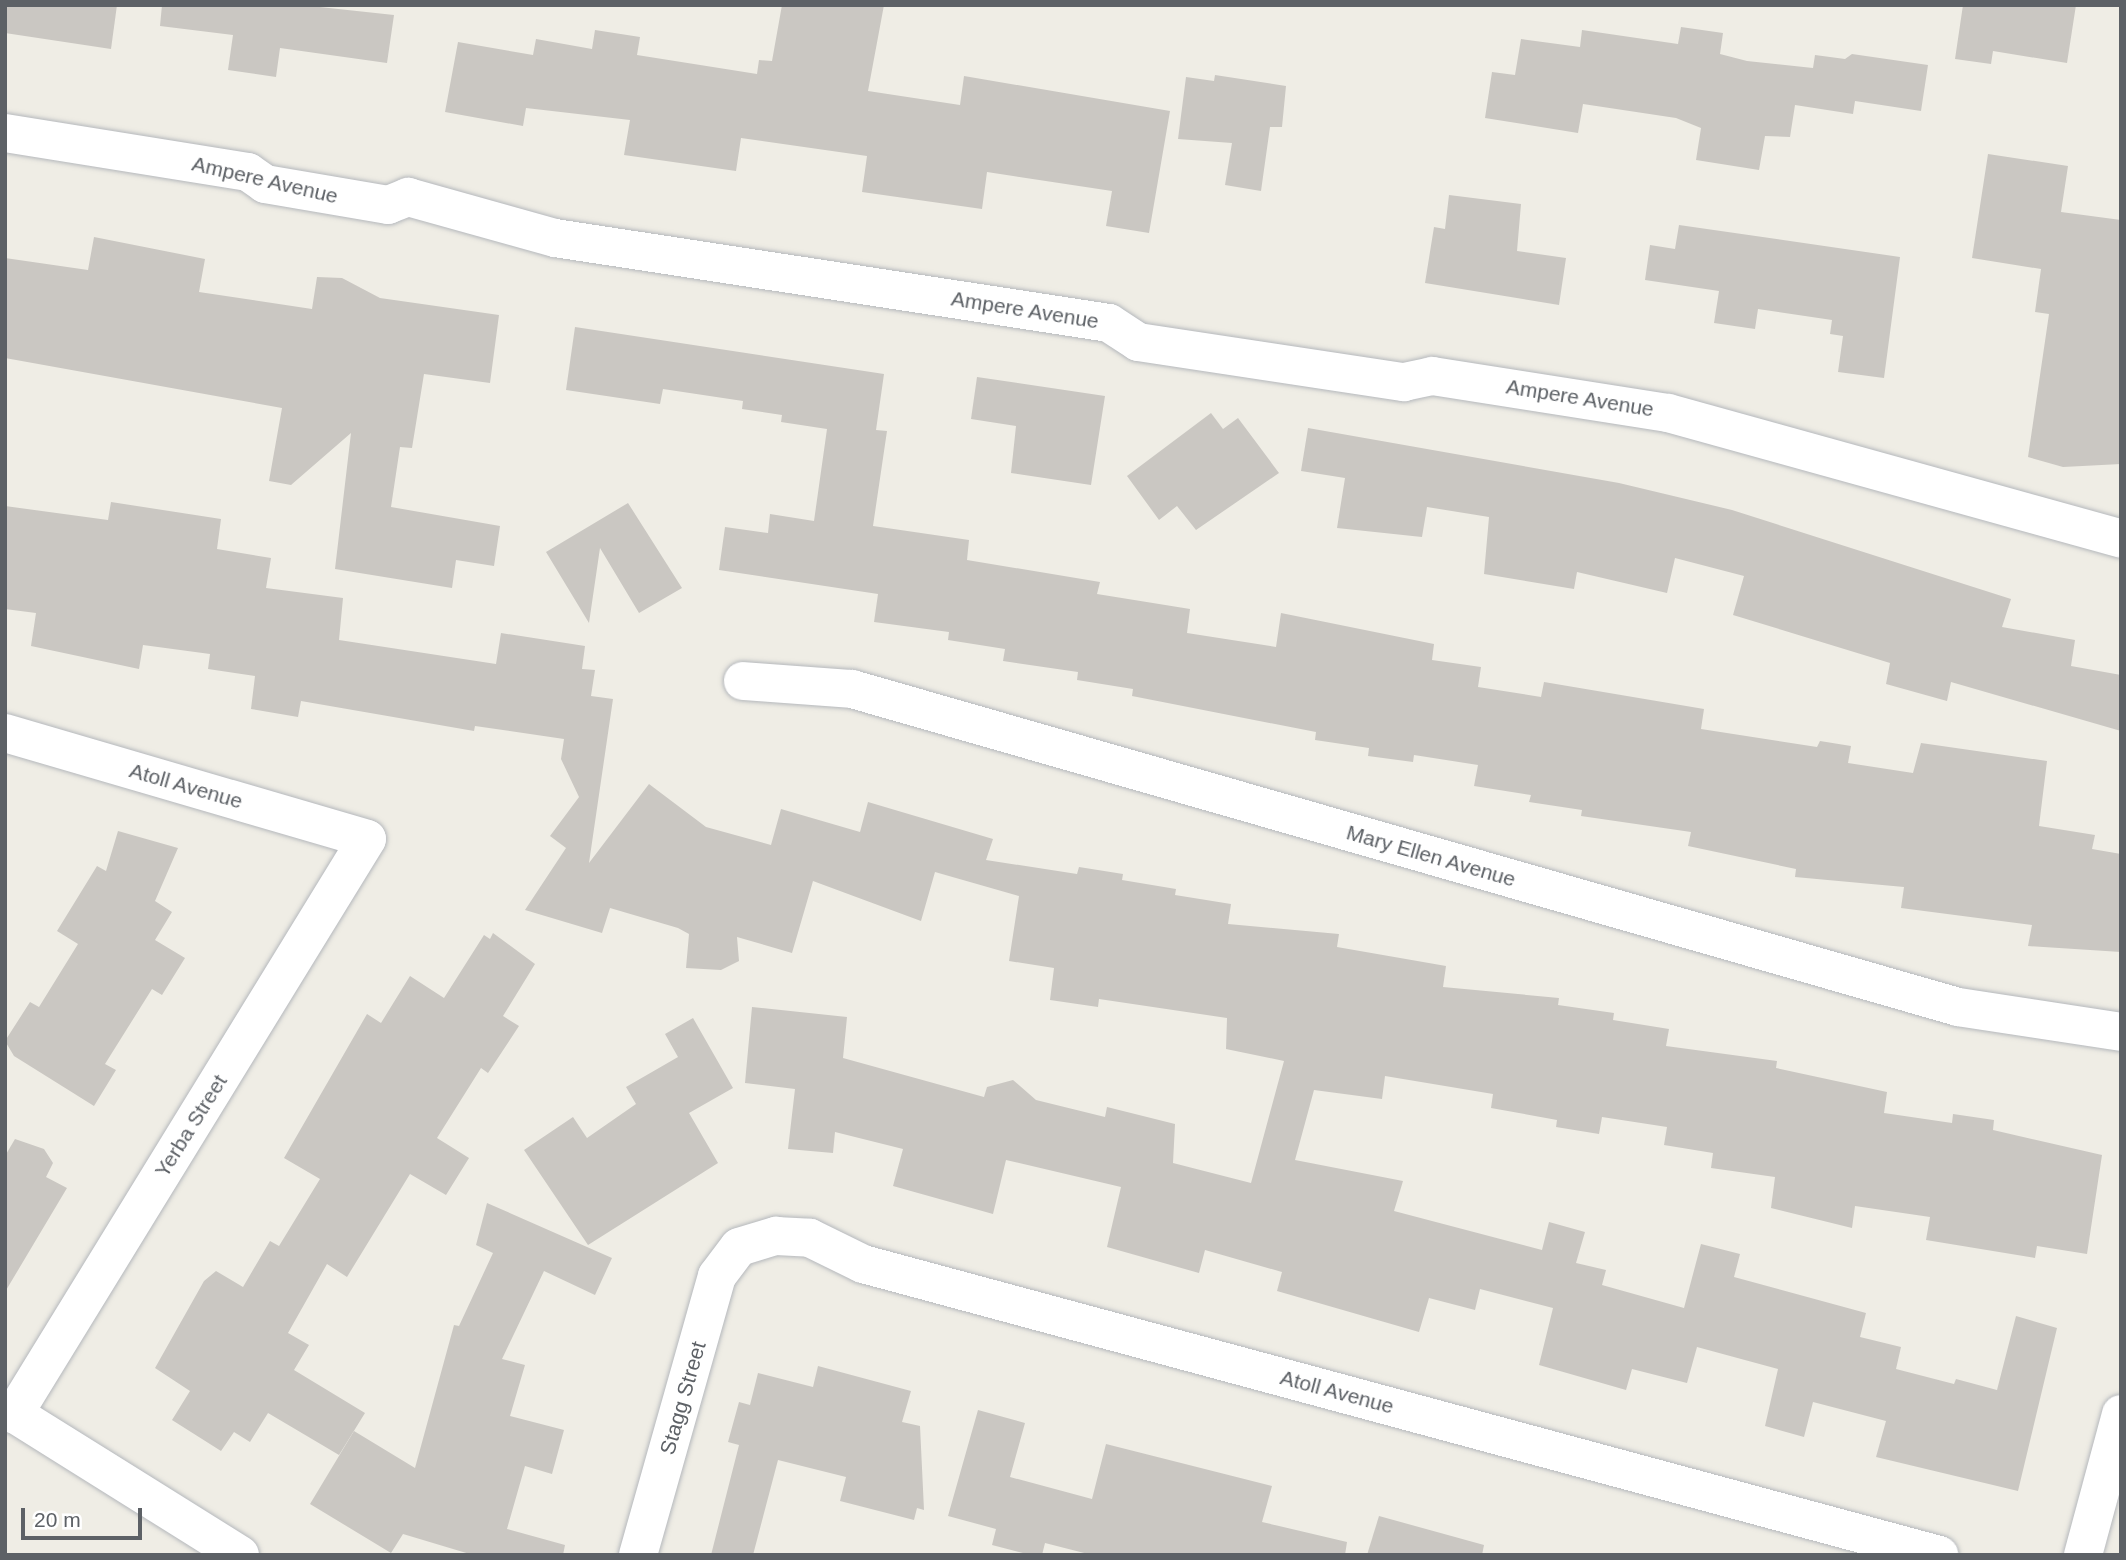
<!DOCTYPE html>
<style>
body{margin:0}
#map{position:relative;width:2126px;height:1560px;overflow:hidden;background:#efede5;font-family:Arial,sans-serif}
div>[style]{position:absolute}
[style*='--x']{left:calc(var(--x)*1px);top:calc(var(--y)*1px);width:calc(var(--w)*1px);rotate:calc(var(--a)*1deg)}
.building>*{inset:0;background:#cac7c2}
.roads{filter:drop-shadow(0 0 2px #b5b8bc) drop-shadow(0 0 2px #b5b8bc)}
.minor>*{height:38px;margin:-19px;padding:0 19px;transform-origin:19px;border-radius:19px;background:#fff}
span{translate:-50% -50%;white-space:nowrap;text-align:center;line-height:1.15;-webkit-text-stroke:5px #fff;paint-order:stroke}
.street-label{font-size:21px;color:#5d6166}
.frame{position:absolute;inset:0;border:7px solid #5d6166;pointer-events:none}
.scale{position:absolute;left:21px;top:1508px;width:121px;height:32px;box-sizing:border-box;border:4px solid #5d6166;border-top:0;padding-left:9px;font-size:21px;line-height:24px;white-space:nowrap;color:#5d6166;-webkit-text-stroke:5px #fff;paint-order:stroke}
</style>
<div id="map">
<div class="building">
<i style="clip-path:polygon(5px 5px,117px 5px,111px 49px,5px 33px)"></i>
<i style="clip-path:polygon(162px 5px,301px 5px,394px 15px,387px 63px,280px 48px,276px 77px,228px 70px,233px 35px,160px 26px)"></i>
<i style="clip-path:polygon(782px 5px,884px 5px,868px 91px,960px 105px,964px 76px,1170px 111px,1149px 233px,1106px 226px,1112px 191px,987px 172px,982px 209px,862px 192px,867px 156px,741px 138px,736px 171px,624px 155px,630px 120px,526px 108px,523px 126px,445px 112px,458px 42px,533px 55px,536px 39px,592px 49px,595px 30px,640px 37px,637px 55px,757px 74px,759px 60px,772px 61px)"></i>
<i style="clip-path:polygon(1963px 5px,2076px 5px,2067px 63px,1993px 51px,1991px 64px,1955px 59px)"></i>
<i style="clip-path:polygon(1681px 27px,1723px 33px,1720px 54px,1747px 61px,1813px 68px,1815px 55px,1845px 59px,1852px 54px,1928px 65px,1921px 111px,1855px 101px,1853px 114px,1795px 105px,1790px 137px,1765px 136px,1759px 170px,1696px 160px,1701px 128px,1676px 118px,1583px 104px,1578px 133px,1485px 118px,1492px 72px,1515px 75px,1521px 39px,1580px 47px,1582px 30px,1678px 44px)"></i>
<i style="clip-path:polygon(1215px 75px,1286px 86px,1282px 127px,1270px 127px,1261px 191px,1225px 185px,1232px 143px,1178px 139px,1186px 77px,1214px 81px)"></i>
<i style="clip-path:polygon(1988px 154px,2068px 166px,2061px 212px,2121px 220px,2121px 464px,2063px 467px,2028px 457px,2049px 314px,2035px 312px,2041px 269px,1972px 258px)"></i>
<i style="clip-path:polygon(1449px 195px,1521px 204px,1517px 251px,1566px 258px,1559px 305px,1425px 283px,1434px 227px,1445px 229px)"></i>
<i style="clip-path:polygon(1679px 225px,1900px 257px,1884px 378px,1838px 372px,1843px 336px,1830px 334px,1832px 320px,1758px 309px,1755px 329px,1714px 323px,1719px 291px,1645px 280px,1650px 245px,1675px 249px)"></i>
<i style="clip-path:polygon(94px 237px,205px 259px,199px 292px,312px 309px,317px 277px,342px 278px,380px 298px,499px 315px,490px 383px,424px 374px,412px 448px,400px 447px,391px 507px,500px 526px,494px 566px,456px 560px,452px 588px,335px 569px,351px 433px,291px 485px,269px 481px,282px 408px,5px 358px,5px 258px,88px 270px)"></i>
<i style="clip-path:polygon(575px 327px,884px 374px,876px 430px,887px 431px,873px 526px,969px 540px,967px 560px,1100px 582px,1097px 594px,1190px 609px,1187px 633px,1276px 647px,1281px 613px,1434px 644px,1432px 660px,1481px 667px,1478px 687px,1541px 697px,1544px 682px,1704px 709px,1701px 729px,1817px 747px,1820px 741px,1851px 746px,1848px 763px,1913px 773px,1921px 743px,2047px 761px,2039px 826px,2095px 835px,2092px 849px,2121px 854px,2121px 952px,2028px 946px,2032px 925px,1901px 908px,1904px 887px,1795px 877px,1796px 869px,1688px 846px,1691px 832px,1581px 816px,1582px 810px,1529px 802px,1531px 795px,1474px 786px,1478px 765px,1414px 755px,1413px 762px,1368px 756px,1369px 748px,1315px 740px,1316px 732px,1132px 696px,1133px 689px,1077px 680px,1078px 672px,1003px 661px,1005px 649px,948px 640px,949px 632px,874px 622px,878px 594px,719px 570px,725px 527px,768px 533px,770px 514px,814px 521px,827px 429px,781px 422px,782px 415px,742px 409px,743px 401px,663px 389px,660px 404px,566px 390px)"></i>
<i style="clip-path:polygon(977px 377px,1105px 396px,1091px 485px,1011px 473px,1016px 426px,971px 419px)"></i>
<i style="clip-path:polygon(1211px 413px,1223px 429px,1238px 418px,1279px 473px,1196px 530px,1177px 506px,1159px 520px,1127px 476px)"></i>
<i style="clip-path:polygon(1308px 428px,1619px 483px,1732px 510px,2011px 599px,2002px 627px,2075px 640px,2071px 666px,2121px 675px,2121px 731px,1951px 682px,1947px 701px,1886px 684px,1890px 663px,1733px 615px,1744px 576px,1675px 558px,1667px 593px,1577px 572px,1574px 589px,1484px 574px,1489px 517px,1427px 507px,1422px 537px,1337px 528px,1345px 478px,1301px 471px)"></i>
<i style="clip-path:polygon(111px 502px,221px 519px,217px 549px,271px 558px,266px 588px,343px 598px,339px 640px,496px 664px,501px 633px,585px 646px,582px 669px,595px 670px,591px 696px,613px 699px,589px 863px,649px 784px,706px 827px,771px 845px,781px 809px,860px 832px,868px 802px,993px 839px,986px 860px,1077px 874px,1079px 867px,1123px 874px,1122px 880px,1176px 889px,1175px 895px,1231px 904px,1228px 924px,1339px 934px,1337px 947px,1446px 966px,1443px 987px,1559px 998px,1558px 1005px,1614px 1013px,1613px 1020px,1669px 1029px,1666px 1046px,1777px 1061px,1776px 1068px,1887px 1092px,1884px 1113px,1952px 1123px,1953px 1114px,1994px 1120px,1993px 1130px,2102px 1155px,2087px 1254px,2037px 1246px,2035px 1258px,1926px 1240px,1930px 1217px,1855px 1206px,1852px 1228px,1771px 1208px,1775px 1177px,1711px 1168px,1713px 1153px,1664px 1145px,1667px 1127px,1602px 1117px,1599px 1134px,1556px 1127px,1557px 1120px,1491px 1108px,1493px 1094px,1385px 1076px,1382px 1099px,1314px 1090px,1295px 1160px,1403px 1181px,1394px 1211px,1542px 1250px,1549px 1222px,1585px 1232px,1576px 1263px,1606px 1270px,1602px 1285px,1684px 1308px,1701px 1244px,1740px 1254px,1734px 1277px,1866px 1313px,1860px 1337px,1901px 1347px,1896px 1369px,1954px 1384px,1956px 1379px,1997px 1390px,2016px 1316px,2057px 1328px,2018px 1491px,1876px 1457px,1886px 1421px,1813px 1402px,1804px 1437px,1765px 1426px,1778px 1369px,1697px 1347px,1687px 1383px,1632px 1369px,1626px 1390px,1539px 1365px,1553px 1308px,1480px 1289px,1475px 1310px,1429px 1298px,1419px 1332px,1277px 1291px,1282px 1272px,1205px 1250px,1199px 1273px,1107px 1247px,1121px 1187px,1006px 1160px,993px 1214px,893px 1186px,903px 1149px,835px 1132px,833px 1153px,788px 1149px,795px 1089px,745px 1083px,752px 1007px,847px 1017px,843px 1058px,984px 1097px,987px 1087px,1013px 1080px,1036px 1100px,1105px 1117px,1107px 1107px,1175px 1124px,1173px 1163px,1251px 1183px,1284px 1061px,1226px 1049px,1227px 1018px,1099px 999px,1098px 1007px,1050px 1000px,1054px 968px,1009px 961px,1019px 896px,935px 872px,921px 921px,813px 881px,792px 953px,737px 937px,739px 961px,721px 970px,686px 968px,689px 934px,678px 928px,610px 908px,602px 933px,525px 910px,566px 848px,550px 836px,579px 797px,561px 759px,564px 739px,475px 726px,474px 731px,301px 701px,298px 717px,251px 709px,255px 676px,208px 669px,210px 654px,143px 645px,139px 669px,31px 646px,36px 613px,5px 609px,5px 506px,108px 520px)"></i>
<i style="clip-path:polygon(628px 503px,682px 588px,639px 613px,600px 548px,589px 623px,546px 552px)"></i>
<i style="clip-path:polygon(118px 831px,178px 848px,155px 901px,172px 912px,155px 940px,185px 958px,162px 995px,152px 989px,105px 1064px,116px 1070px,94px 1106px,14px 1056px,5px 1041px,30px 1002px,39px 1007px,78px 944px,57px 931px,97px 866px,106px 871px)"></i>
<i style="clip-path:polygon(493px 933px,535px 964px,503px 1016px,519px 1026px,488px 1073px,481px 1068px,437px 1138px,469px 1158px,446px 1195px,410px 1174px,347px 1277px,327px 1264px,288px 1333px,309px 1345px,294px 1370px,365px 1413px,339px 1455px,268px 1413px,250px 1442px,234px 1432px,221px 1451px,172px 1420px,190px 1391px,155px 1368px,204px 1281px,216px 1271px,243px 1287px,270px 1241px,279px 1246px,320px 1179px,284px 1158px,367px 1014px,381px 1023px,410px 976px,444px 998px,484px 935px,490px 939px)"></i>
<i style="clip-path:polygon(693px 1018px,733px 1088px,689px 1113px,718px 1163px,588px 1245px,524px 1150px,573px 1117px,587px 1138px,636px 1104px,626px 1087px,678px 1057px,665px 1034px)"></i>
<i style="clip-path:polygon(15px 1139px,44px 1149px,53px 1163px,46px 1177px,67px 1188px,5px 1292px,5px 1156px)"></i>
<i style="clip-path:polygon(487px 1203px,612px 1258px,595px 1295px,544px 1271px,502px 1359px,525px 1365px,510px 1416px,564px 1430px,552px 1474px,525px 1466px,507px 1529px,565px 1545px,563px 1555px,473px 1555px,403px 1534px,391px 1553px,310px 1504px,354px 1431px,415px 1468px,454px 1325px,459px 1326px,493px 1253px,476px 1245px)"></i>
<i style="clip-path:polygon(818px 1366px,911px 1391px,902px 1422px,920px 1426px,924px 1510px,917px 1508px,914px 1520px,840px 1501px,846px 1477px,778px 1460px,753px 1555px,711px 1555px,739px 1445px,728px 1442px,739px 1402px,750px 1405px,758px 1373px,813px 1387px)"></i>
<i style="clip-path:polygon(978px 1410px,1025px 1423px,1010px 1477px,1092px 1499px,1106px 1444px,1272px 1486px,1262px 1522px,1347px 1542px,1345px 1555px,1092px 1555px,1045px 1543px,1042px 1555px,1031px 1555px,992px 1545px,996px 1529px,948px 1516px)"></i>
<i style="clip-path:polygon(1379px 1516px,1484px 1545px,1482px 1555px,1367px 1555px)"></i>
</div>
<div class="roads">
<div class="minor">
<i style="--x:5;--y:133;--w:246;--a:9.1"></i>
<i style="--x:248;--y:172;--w:21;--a:35"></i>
<i style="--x:265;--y:184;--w:125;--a:9.7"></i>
<i style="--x:388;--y:205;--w:22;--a:-22"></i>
<i style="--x:408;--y:197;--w:153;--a:15.6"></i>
<i style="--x:555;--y:238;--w:560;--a:8.72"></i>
<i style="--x:1109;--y:323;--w:35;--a:33"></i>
<i style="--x:1138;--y:342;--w:269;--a:8.6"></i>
<i style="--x:1404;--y:382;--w:29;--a:-12"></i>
<i style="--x:1432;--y:376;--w:239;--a:8.9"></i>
<i style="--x:1668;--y:413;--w:470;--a:15.5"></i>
<i style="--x:743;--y:681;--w:109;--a:4.2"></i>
<i style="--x:852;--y:689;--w:1151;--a:16.04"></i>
<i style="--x:1958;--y:1007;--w:165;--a:8.7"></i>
<i style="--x:5;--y:733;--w:377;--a:16.3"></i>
<i style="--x:367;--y:839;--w:675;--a:121.55"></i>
<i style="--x:5;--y:1408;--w:277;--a:32"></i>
<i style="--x:638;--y:1555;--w:290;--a:-74.2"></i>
<i style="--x:717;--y:1276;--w:36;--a:-53"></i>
<i style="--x:739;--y:1247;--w:39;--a:-17"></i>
<i style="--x:776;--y:1236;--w:34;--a:3"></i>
<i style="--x:810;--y:1238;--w:59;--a:26.1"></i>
<i style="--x:863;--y:1264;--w:1115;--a:15.13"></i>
<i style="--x:2083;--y:1555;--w:146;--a:-74.9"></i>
</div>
</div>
<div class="street-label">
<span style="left:265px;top:180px;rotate:13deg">Ampere Avenue</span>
<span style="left:1025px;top:310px;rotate:9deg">Ampere Avenue</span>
<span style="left:1580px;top:398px;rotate:9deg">Ampere Avenue</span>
<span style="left:186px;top:786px;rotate:16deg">Atoll Avenue</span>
<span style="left:1431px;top:856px;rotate:16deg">Mary Ellen Avenue</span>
<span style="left:191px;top:1126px;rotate:-58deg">Yerba Street</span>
<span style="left:1337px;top:1392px;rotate:15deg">Atoll Avenue</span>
<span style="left:683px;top:1398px;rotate:-74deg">Stagg Street</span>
</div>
<div class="frame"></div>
<div class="scale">20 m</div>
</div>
